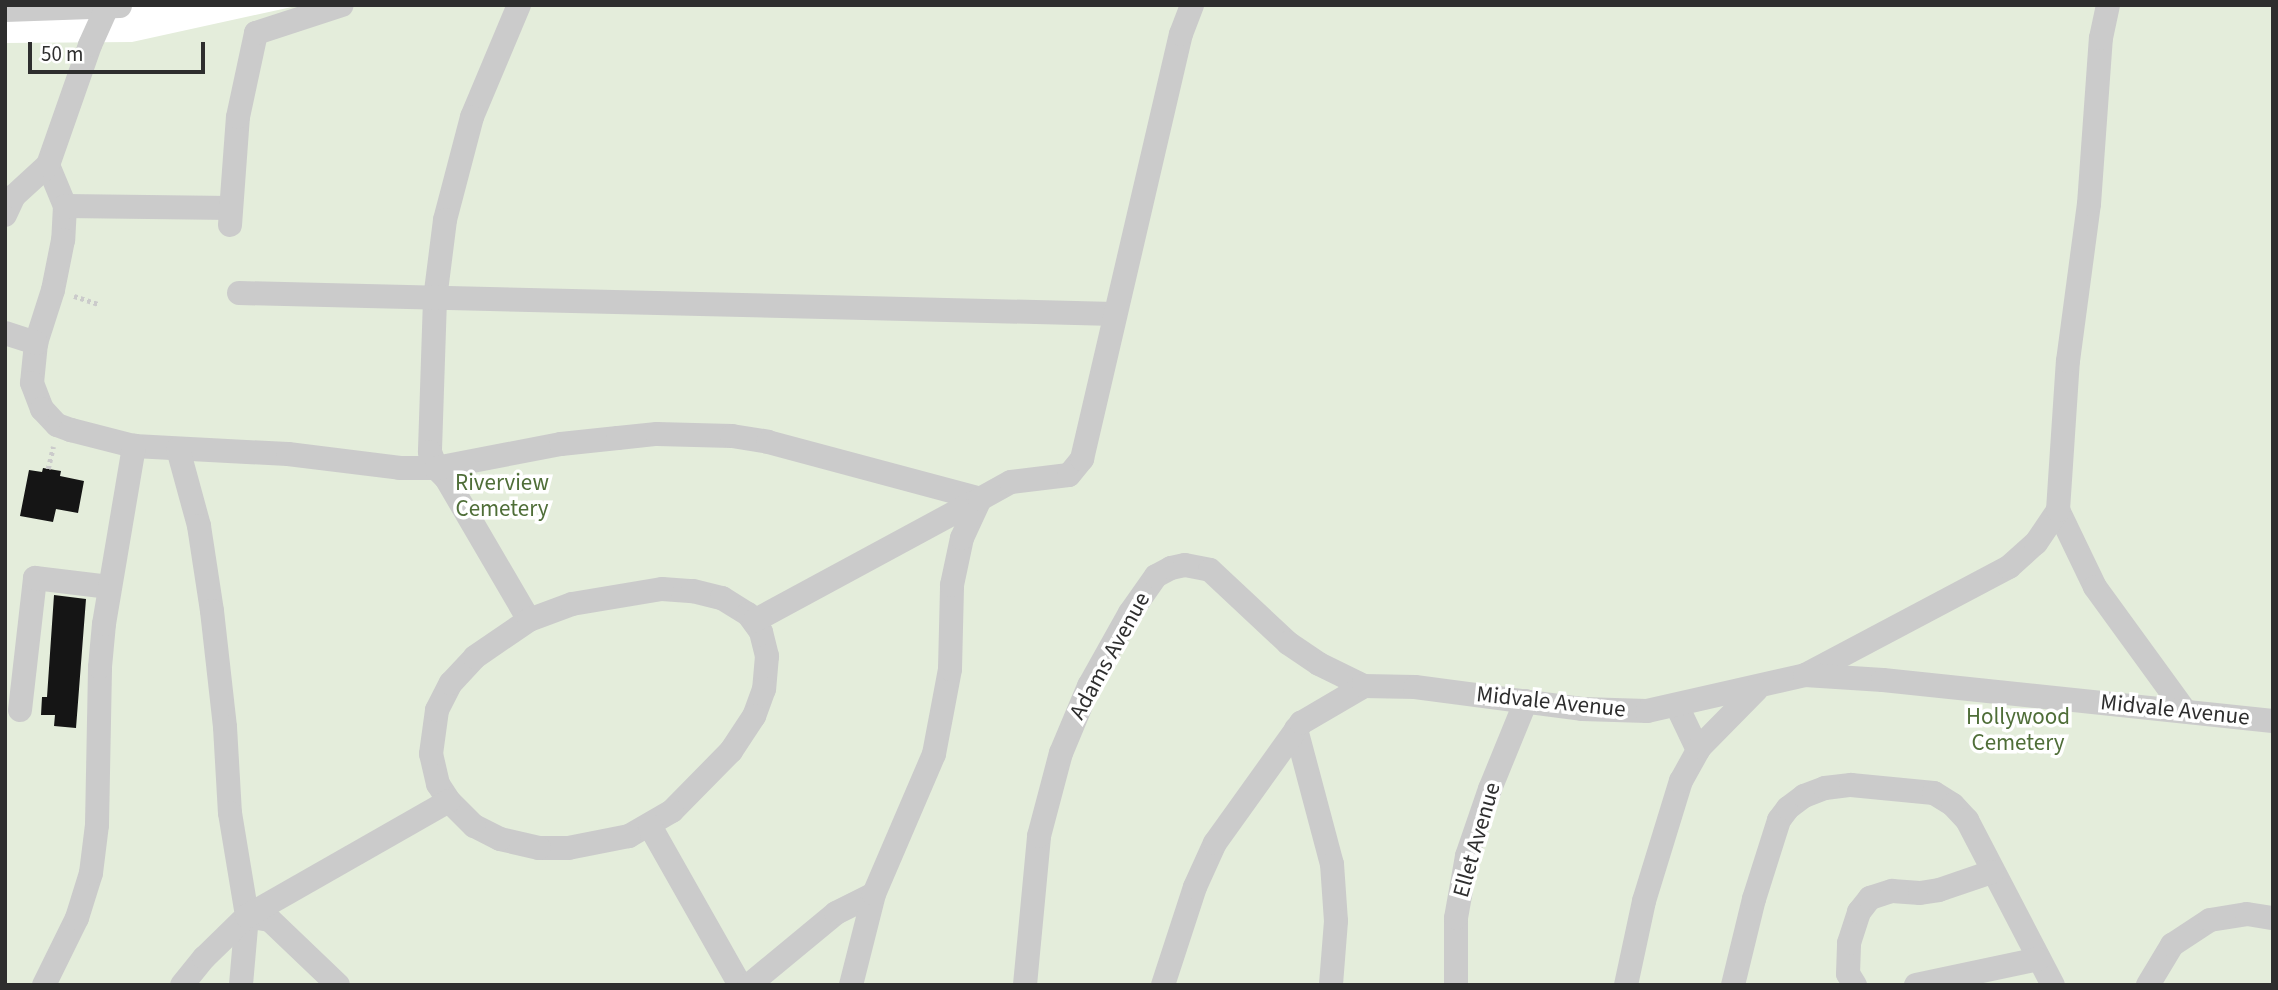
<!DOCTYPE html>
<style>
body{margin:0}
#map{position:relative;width:2278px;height:990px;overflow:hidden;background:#fff;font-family:"Source Sans 3",sans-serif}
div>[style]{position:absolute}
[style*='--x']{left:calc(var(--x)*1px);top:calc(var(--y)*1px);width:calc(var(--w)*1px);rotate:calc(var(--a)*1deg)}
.green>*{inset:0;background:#e4eddb}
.building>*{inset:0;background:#151515}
.path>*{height:4.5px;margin-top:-2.25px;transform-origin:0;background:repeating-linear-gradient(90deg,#cbcbcb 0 3.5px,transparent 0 7px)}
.minor>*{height:24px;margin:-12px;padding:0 12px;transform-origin:12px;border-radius:12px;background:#cbcbcb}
span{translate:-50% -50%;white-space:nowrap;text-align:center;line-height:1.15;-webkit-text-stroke:7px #fff;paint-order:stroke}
.park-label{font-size:23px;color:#4f6e38}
.street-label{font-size:23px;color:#2e2e2e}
.frame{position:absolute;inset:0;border:7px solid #2e2e2e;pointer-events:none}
.scale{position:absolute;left:28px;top:42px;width:177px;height:32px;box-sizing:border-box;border:4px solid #2e2e2e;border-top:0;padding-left:9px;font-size:21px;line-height:24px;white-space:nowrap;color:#2e2e2e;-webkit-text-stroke:5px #fff;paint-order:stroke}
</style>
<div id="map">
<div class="green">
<i style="clip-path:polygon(301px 5px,2273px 5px,2273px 985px,5px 985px,5px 43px,132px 42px)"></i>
</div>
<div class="building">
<i style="clip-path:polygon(43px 468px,61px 471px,60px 476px,84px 481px,78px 513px,56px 509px,53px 522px,20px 516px,29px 470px,42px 472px)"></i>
<i style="clip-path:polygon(54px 595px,86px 599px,76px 728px,54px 726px,55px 715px,41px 715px,42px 697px,47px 697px)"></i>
</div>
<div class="path">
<i style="--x:74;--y:296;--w:26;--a:18"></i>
<i style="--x:48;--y:469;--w:23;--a:-77"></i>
</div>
<div class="minor">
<i style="--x:519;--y:5;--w:121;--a:112.8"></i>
<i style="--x:472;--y:117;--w:106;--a:104.7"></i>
<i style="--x:445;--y:220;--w:80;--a:97.2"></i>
<i style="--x:435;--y:299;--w:153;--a:91.9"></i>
<i style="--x:430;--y:452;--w:17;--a:69"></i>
<i style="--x:436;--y:468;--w:14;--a:45"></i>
<i style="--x:446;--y:478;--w:164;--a:59.7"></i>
<i style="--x:5;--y:10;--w:115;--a:-2"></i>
<i style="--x:48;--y:165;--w:44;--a:67.5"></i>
<i style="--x:65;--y:206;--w:34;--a:93"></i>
<i style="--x:63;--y:240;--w:51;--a:101.3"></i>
<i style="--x:53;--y:290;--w:56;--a:107.8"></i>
<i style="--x:36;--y:343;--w:40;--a:95.7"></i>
<i style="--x:32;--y:383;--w:28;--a:69"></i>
<i style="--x:42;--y:409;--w:22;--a:47"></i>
<i style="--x:57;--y:425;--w:15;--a:20"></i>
<i style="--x:71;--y:430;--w:65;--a:14.3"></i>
<i style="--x:134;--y:446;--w:154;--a:3"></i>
<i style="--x:288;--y:454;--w:113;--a:7.1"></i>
<i style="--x:400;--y:468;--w:36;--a:0"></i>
<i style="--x:436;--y:468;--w:127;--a:-10.9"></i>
<i style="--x:561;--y:444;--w:57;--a:-6"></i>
<i style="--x:618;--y:438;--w:39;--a:-6"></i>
<i style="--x:657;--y:434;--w:75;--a:1.5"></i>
<i style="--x:732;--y:436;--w:36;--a:9"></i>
<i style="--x:768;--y:442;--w:220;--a:15"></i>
<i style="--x:65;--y:206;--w:166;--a:0.7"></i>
<i style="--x:5;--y:215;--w:21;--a:-65"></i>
<i style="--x:14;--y:196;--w:46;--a:-42.4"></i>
<i style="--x:48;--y:165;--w:127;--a:-70.7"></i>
<i style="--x:90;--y:45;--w:44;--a:-65.8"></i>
<i style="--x:230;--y:225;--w:108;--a:-85.8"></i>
<i style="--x:238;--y:117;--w:86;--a:-77.9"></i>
<i style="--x:256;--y:33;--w:90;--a:-18"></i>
<i style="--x:239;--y:293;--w:876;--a:1.37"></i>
<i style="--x:5;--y:333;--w:33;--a:18"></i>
<i style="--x:178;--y:449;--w:80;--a:74.7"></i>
<i style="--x:199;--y:526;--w:86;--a:81.3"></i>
<i style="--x:212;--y:611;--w:117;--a:83.6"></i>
<i style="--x:225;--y:727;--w:86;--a:86.7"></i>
<i style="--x:230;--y:813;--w:104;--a:80.6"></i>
<i style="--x:247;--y:916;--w:69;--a:95"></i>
<i style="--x:2058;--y:510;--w:85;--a:64.3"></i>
<i style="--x:2095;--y:587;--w:153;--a:54"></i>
<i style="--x:662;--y:589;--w:31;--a:4"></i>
<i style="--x:693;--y:591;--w:30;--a:14"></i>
<i style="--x:722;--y:598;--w:31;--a:32"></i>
<i style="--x:748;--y:614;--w:22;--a:54"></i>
<i style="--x:761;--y:632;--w:25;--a:76"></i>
<i style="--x:767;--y:656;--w:33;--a:95"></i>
<i style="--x:764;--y:689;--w:29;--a:110"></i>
<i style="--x:754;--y:716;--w:42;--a:123.3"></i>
<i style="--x:731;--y:751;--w:84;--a:134.5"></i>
<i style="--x:672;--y:811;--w:50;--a:149.8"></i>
<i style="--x:629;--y:836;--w:62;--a:168.9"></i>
<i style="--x:568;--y:848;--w:29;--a:180"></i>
<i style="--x:539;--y:848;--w:40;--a:-167"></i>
<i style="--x:500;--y:839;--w:29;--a:-153"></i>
<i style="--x:474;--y:826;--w:35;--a:-135"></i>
<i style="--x:449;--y:801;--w:20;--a:-123"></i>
<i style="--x:438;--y:784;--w:31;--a:-103"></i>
<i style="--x:431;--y:754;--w:44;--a:-82.2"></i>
<i style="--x:437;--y:710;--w:30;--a:-63"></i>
<i style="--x:451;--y:683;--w:35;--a:-47"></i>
<i style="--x:475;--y:657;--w:65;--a:-34.4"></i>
<i style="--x:529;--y:620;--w:46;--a:-20.4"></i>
<i style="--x:572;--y:604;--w:91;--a:-9.5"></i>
<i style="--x:754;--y:621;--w:257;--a:-28.4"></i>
<i style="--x:1805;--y:675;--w:231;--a:-27.9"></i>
<i style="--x:2009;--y:567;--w:36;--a:-42"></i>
<i style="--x:2036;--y:543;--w:40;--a:-56"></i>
<i style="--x:2058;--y:510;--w:149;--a:-86.2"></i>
<i style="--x:2068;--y:361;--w:158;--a:-82.4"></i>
<i style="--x:2089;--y:204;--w:166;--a:-85.9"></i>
<i style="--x:2101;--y:38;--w:34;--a:-78"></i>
<i style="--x:1677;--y:706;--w:49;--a:64.5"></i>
<i style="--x:20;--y:710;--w:133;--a:-83.5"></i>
<i style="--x:35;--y:578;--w:75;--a:6.9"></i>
<i style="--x:1296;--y:729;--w:140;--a:75.1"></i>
<i style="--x:1332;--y:864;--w:57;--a:86"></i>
<i style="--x:1336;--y:921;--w:64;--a:94.5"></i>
<i style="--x:650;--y:826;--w:183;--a:60.5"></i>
<i style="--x:247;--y:916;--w:23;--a:10"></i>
<i style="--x:270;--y:920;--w:94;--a:43.7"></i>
<i style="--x:44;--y:985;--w:75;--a:-63.8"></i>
<i style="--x:77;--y:918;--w:47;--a:-72.7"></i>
<i style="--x:91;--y:873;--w:48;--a:-82.9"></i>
<i style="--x:97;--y:825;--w:158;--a:-88.9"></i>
<i style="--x:100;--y:667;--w:43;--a:-84.7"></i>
<i style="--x:104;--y:624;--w:181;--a:-80.4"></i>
<i style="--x:182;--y:985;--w:35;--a:-51"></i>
<i style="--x:204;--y:958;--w:60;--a:-44.3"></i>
<i style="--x:247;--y:916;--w:232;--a:-29.7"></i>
<i style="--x:749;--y:985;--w:113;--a:-39.6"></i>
<i style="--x:836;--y:913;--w:42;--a:-26.6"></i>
<i style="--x:851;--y:985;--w:94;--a:-75.8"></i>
<i style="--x:874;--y:894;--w:152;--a:-66.8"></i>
<i style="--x:934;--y:754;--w:86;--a:-79.3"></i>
<i style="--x:950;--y:669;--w:84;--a:-88.6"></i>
<i style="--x:952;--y:585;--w:48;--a:-78"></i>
<i style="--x:962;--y:538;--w:43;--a:-65.2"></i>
<i style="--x:980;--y:499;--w:35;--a:-29"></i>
<i style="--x:1011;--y:482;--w:58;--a:-6.9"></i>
<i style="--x:1069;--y:475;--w:21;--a:-51"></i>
<i style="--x:1082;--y:459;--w:436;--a:-76.9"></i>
<i style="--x:1181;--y:34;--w:31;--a:-69"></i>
<i style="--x:1025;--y:985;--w:150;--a:-84.6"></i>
<i style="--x:1039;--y:836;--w:86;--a:-75.2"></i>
<i style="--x:1061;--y:753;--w:73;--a:-67.3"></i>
<i style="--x:1089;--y:686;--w:84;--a:-60.7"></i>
<i style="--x:1130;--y:613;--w:45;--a:-54.9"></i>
<i style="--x:1156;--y:576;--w:17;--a:-28"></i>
<i style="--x:1171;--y:568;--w:14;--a:-12"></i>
<i style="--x:1185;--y:565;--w:25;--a:11"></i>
<i style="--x:1210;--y:570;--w:107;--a:43.1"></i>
<i style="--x:1288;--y:643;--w:37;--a:34"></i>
<i style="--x:1319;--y:664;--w:50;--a:26.1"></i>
<i style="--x:1163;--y:985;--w:103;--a:-71.9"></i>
<i style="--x:1195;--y:887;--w:48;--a:-65.6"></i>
<i style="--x:1215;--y:843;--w:148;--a:-54.4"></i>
<i style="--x:1301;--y:723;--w:73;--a:-30.4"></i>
<i style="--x:1364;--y:686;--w:51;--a:1.1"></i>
<i style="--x:1415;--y:687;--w:168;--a:7.5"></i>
<i style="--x:1582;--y:709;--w:65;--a:1.8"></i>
<i style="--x:1647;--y:711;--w:162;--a:-12.8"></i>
<i style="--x:1805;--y:675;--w:78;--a:3.7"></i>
<i style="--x:1883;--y:680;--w:392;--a:6"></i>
<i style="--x:1456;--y:985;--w:67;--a:-90"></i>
<i style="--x:1456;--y:918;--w:63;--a:-79.9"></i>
<i style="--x:1467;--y:856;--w:71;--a:-71.1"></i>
<i style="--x:1490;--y:789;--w:95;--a:-67.8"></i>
<i style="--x:1626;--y:985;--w:86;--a:-77.9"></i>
<i style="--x:1644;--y:901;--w:126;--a:-72.9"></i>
<i style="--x:1681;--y:781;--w:39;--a:-61"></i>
<i style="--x:1700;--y:747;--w:81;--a:-45.5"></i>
<i style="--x:1733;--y:985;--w:89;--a:-76.3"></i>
<i style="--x:1754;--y:899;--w:83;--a:-72.4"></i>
<i style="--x:1779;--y:820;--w:15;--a:-53"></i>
<i style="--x:1788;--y:808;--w:20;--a:-37"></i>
<i style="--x:1804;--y:796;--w:22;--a:-21"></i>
<i style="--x:1825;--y:788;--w:26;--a:-7"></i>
<i style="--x:1851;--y:785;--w:83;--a:5.5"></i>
<i style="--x:1934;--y:793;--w:22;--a:32"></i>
<i style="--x:1953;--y:805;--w:21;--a:47"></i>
<i style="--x:1967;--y:820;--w:186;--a:62.5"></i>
<i style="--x:1855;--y:985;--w:13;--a:-122"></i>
<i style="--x:1848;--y:974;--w:31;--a:-88"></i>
<i style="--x:1849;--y:943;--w:33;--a:-72"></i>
<i style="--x:1859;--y:912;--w:18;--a:-52"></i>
<i style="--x:1870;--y:898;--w:23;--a:-18"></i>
<i style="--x:1892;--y:891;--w:28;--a:4"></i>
<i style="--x:1920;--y:893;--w:19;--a:-9"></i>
<i style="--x:1939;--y:890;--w:56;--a:-18.8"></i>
<i style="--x:1916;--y:985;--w:125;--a:-12"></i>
<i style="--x:2148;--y:985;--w:47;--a:-59"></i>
<i style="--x:2172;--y:945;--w:45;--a:-33.3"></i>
<i style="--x:2210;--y:920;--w:37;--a:-9"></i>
<i style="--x:2247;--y:914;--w:26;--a:9"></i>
</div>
<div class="park-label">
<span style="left:502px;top:496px">Riverview<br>Cemetery</span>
<span style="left:2018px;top:730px">Hollywood<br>Cemetery</span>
</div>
<div class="street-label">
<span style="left:1110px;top:656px;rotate:-61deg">Adams Avenue</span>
<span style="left:1551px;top:702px;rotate:6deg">Midvale Avenue</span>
<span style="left:2175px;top:710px;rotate:6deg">Midvale Avenue</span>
<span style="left:1477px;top:840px;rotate:-74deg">Ellet Avenue</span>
</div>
<div class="frame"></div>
<div class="scale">50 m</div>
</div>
